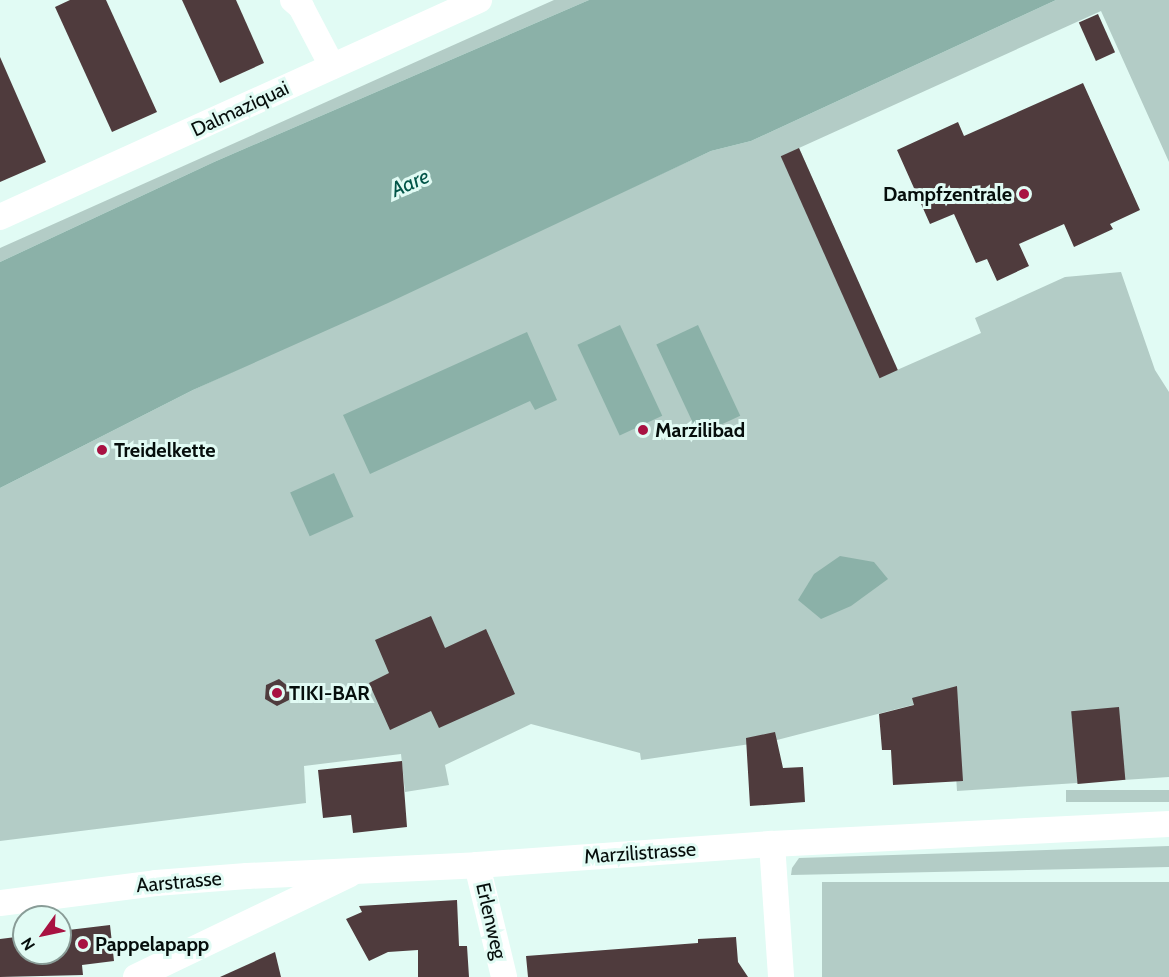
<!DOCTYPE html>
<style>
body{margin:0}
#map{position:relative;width:1169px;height:977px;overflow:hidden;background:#e1fbf4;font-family:Cabin,sans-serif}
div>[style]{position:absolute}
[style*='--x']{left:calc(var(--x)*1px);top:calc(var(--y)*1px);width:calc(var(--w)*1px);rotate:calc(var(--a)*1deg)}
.green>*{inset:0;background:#b3ccc6;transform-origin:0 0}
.water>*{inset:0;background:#8bb1a8;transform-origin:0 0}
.building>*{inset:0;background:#4f3b3d;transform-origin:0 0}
.street>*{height:26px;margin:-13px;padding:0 13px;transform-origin:13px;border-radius:13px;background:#fff}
.dots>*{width:16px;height:16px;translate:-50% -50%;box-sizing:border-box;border:3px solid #e1fbf4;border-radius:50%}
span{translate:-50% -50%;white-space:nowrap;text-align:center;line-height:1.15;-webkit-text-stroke:6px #e1fbf4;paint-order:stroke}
.street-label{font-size:20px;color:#060e0c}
.poi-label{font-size:20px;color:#060e0c;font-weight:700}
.right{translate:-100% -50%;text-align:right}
.left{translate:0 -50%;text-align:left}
.water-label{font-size:21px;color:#025548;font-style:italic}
.north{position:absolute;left:12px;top:905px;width:60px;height:60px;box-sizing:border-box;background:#e1fbf4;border:2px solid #899c97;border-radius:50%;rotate:237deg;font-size:16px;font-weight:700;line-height:24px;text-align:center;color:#060e0c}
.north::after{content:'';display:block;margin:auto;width:21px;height:27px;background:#a81242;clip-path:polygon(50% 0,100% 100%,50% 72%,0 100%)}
</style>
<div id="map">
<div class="green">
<i style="clip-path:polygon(554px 0,589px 0,214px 162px,0 262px,0 248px)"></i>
<i style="clip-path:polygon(1056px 0,1169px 0,1169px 162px,1101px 11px,799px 148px,897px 370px,981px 333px,975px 318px,1065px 277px,1121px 272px,1155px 370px,1169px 392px,1169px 777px,957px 791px,951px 695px,777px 740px,641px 760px,640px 753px,531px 724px,445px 765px,449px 785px,405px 792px,401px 754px,304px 766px,306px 803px,0 841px,0 488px,193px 390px,711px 151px,751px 141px)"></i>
<i style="left:1169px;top:790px;width:12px;height:103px;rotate:90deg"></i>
<i style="clip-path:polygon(1169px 846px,1169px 867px,791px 875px,792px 868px,799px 858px)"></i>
<i style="left:1169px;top:882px;width:95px;height:347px;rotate:90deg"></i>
</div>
<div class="water">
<i style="clip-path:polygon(589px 0,1056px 0,751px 141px,711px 151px,388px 303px,193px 390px,0 488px,0 262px,214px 162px)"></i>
<i style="left:620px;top:325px;width:100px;height:47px;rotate:65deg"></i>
<i style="left:698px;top:325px;width:100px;height:46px;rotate:65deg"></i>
<i style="clip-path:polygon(527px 332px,557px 400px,535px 410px,530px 401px,370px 474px,343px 415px)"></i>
<i style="left:334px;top:473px;width:48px;height:48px;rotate:66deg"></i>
<i style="clip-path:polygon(840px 556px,874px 562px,888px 579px,851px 606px,821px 619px,798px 600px,814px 574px)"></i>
</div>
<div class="building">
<i style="clip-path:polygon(70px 0,106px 0,157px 112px,112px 132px,55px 7px)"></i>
<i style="clip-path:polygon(182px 0,236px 0,264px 63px,220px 83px)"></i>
<i style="left:1098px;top:14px;width:42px;height:21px;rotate:66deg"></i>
<i style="clip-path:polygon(0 57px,46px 162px,0 182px)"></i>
<i style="clip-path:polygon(1083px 83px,1140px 210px,1110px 224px,1113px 229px,1074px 247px,1064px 224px,1019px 244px,1029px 266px,997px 281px,987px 259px,976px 263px,954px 214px,930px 224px,897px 150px,958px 122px,964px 136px)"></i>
<i style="left:799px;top:148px;width:243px;height:20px;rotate:66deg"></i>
<i style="clip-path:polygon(431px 616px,445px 648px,486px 629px,515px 694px,439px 728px,431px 711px,390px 730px,369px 683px,389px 673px,375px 640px)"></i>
<i style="clip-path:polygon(279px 679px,289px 687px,289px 700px,277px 706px,265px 699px,266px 685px)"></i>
<i style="clip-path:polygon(957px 686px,963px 781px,893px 785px,891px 750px,882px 750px,879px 714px,914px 705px,912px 698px)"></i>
<i style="left:1119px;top:707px;width:73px;height:48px;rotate:85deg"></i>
<i style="clip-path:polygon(775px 732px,783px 768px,803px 767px,805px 802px,750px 806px,746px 738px)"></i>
<i style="clip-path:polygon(402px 761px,407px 827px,353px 833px,351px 815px,323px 818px,318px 770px)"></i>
<i style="clip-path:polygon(457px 900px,459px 946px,467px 946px,469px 977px,418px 977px,418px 950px,388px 952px,369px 961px,346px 919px,362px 912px,359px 906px)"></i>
<i style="clip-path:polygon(110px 925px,114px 961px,82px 965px,83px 975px,0 977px,0 939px,24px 936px,24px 953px,60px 953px,60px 931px)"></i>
<i style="clip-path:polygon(736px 937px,738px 962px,748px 977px,528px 977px,526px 956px,698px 943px,698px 939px)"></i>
<i style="clip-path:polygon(275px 952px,281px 977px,220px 977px)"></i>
</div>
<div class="street">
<i style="--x:293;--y:0;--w:11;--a:41"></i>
<i style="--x:301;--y:7;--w:67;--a:62.3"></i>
<i style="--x:0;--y:217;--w:526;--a:-24.37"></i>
<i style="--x:772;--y:844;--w:133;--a:86.1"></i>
<i style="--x:477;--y:865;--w:115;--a:76.4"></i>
<i style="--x:0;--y:903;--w:157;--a:-7.3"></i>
<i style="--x:156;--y:883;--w:91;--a:-4.4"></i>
<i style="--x:247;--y:876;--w:230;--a:-2.7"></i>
<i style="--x:477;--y:865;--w:296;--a:-4.1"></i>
<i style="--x:772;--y:844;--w:398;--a:-2.9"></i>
<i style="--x:136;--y:977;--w:237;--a:-25.7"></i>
</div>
<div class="dots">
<i style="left:1024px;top:194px;background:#a81242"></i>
<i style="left:643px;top:430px;background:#a81242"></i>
<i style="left:102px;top:450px;background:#a81242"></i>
<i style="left:277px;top:693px;background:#a81242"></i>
<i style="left:83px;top:944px;background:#a81242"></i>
</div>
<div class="street-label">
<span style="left:240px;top:109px;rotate:-25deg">Dalmaziquai</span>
<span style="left:640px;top:853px;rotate:-4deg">Marzilistrasse</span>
<span style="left:179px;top:882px;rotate:-5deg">Aarstrasse</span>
<span style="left:491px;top:921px;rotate:77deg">Erlenweg</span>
</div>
<div class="poi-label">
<span class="right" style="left:1012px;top:194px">Dampfzentrale</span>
<span class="left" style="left:655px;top:430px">Marzilibad</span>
<span class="left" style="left:114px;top:450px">Treidelkette</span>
<span class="left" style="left:289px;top:693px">TIKI-BAR</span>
<span class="left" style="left:95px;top:944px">Pappelapapp</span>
</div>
<div class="water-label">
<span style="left:410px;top:183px;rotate:-24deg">Aare</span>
</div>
<div class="north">N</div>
</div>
